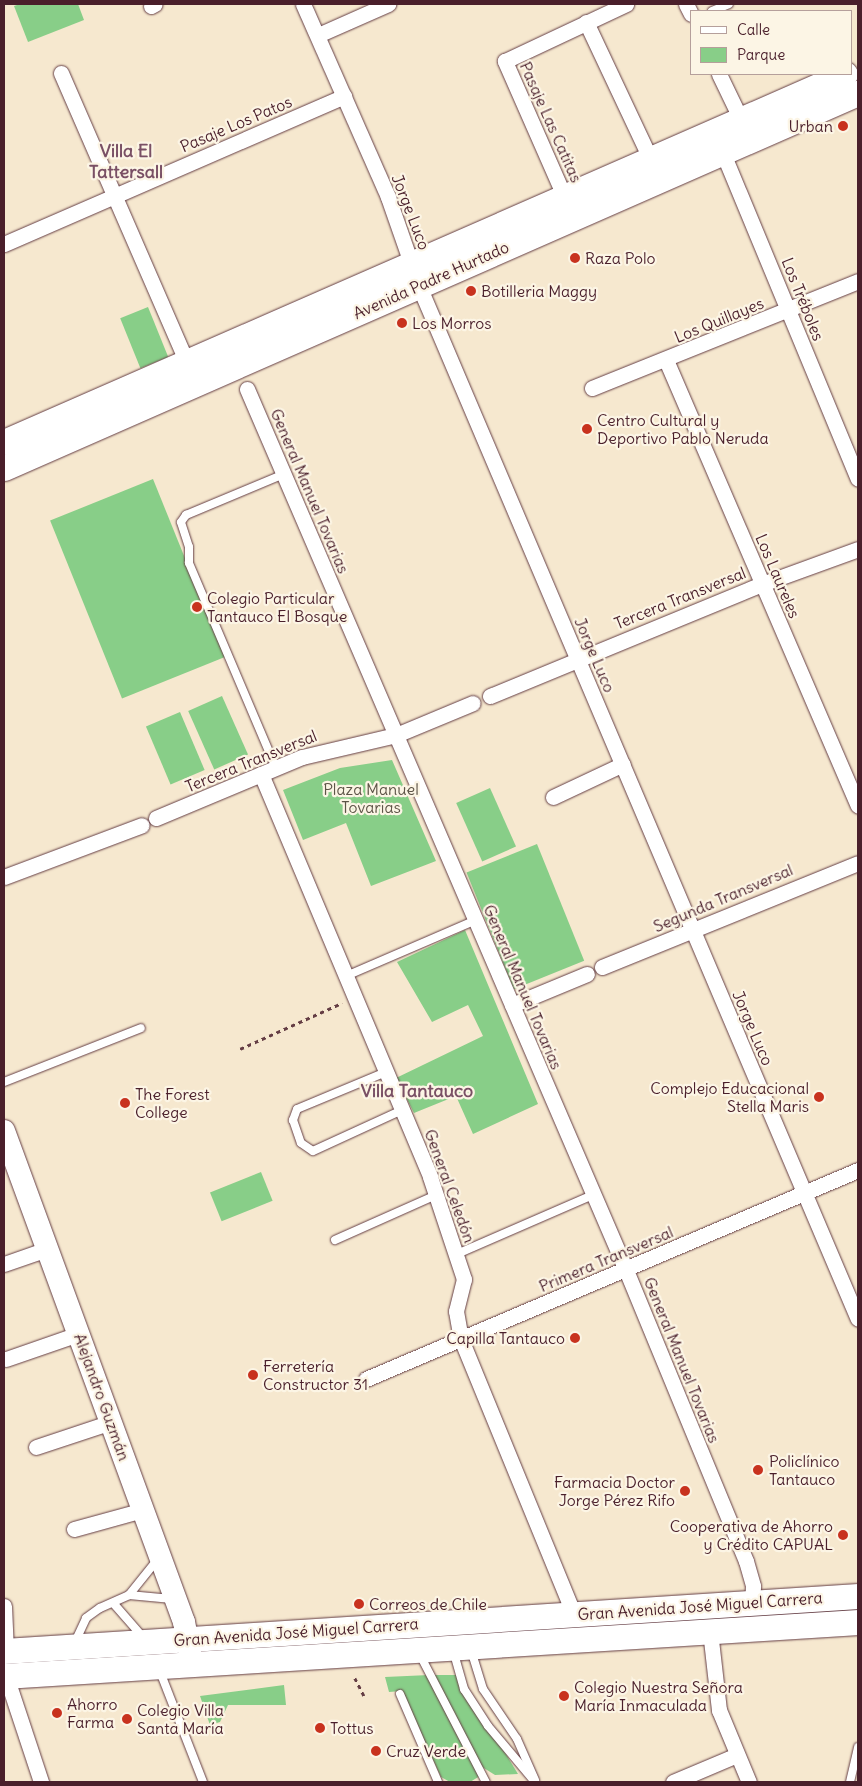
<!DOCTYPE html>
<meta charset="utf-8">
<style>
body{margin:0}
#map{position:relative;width:862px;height:1786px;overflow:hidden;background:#f6e8cf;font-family:Delius,sans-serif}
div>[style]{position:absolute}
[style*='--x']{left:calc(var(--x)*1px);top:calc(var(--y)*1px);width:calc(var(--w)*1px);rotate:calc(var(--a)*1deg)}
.green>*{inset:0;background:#88ce88;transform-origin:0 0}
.path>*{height:2.5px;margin-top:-1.25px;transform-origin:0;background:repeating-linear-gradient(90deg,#643d44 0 4px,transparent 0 8px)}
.roads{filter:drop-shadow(0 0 1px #643d44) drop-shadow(0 0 1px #643d44)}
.lane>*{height:8px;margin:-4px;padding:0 4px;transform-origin:4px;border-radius:4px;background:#fff}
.street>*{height:15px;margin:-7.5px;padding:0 7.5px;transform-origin:7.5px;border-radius:7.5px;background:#fff}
.secondary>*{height:22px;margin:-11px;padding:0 11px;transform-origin:11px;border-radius:11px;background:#fff}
.primary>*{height:25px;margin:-12.5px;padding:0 12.5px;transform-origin:12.5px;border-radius:12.5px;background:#fff}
.dots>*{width:14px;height:14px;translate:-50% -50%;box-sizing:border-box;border:2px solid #fcf5e5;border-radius:50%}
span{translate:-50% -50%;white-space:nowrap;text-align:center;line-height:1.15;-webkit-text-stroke:4.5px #fcf5e5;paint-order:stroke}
.street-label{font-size:16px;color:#4a1f2b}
.poi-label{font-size:16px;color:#4a1f2b}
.right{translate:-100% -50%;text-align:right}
.left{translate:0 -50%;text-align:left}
.park-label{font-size:16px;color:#5d5447}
.neighbourhood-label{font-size:18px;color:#7a5065;font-weight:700}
.frame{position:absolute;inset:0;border:5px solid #4a1f2b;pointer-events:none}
.legend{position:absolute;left:690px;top:10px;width:162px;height:65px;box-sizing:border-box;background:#fcf5e5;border:1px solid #b59f9b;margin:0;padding:6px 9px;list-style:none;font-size:15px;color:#4a1f2b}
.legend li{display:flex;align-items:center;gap:10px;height:25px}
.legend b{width:25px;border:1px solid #b59f9b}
</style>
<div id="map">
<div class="green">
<i style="clip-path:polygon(20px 4px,78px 4px,84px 20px,28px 42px,14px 6px)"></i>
<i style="left:148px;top:307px;width:54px;height:30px;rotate:68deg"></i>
<i style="left:153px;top:479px;width:192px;height:111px;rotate:68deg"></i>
<i style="left:222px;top:696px;width:64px;height:37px;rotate:66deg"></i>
<i style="left:180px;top:712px;width:63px;height:37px;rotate:67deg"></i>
<i style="clip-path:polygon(392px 760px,436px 861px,371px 886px,346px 823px,303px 840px,283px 790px,340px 768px)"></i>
<i style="left:490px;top:788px;width:64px;height:37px;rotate:66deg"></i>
<i style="left:537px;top:844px;width:126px;height:76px;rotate:68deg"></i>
<i style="clip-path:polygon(465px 930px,538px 1104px,473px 1134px,456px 1096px,414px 1113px,396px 1078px,483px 1036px,468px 1005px,432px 1022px,397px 962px)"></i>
<i style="left:261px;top:1172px;width:31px;height:55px;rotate:68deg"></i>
<i style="clip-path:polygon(429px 1675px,480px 1776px,470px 1782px,450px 1782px,441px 1777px,401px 1691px,389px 1692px,385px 1677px)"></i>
<i style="clip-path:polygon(434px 1675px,458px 1675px,518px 1774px,495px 1775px,479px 1765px)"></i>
<i style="clip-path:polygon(284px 1685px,286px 1705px,228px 1705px,220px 1722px,210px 1725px,200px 1696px)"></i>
</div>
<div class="path">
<i style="--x:240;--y:1049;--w:112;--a:-24.3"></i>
<i style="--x:355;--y:1678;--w:20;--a:63"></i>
</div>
<div class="roads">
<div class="lane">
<i style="--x:712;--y:11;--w:18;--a:-22"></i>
<i style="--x:276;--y:768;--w:223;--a:-113"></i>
<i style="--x:189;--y:563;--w:16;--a:-90"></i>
<i style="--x:189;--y:547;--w:26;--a:-108"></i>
<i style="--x:181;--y:522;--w:9;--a:-54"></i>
<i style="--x:186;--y:515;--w:106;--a:-22.7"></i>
<i style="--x:346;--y:976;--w:142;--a:-23.3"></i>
<i style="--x:386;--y:1072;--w:96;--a:157.4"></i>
<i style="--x:297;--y:1109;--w:12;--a:110"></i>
<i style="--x:293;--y:1120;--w:24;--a:71"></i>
<i style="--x:301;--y:1143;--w:14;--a:34"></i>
<i style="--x:313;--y:1151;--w:98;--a:-24.7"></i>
<i style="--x:4;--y:1082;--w:147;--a:-21.5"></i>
<i style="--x:335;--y:1240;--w:111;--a:-24"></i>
<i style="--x:457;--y:1254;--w:148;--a:-23.5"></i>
<i style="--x:129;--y:1595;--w:43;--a:5.3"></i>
<i style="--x:114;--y:1604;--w:43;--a:48.8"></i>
<i style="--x:75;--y:1642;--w:26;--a:-65"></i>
<i style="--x:86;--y:1618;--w:17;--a:-36"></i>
<i style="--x:100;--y:1608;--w:32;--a:-24"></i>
<i style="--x:129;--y:1595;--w:45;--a:-51.3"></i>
<i style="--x:453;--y:1650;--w:41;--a:74.2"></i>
<i style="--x:464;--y:1689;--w:44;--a:57"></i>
<i style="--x:488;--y:1726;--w:73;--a:50"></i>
<i style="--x:471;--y:1650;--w:41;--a:72.9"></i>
<i style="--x:483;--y:1689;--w:60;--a:55.8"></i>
<i style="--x:517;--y:1739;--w:45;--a:66.3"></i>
<i style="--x:419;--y:1653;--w:145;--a:62.6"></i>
<i style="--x:159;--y:1669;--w:121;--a:68.7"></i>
<i style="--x:400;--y:1694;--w:96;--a:66.6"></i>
<i style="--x:850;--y:1782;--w:36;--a:-77"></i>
</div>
<div class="street">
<i style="--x:303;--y:4;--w:211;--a:66.2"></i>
<i style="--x:388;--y:197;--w:94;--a:70.8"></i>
<i style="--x:419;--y:286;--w:1122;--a:66.98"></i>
<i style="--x:686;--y:4;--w:11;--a:63"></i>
<i style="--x:151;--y:6;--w:4;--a:-27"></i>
<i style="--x:586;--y:22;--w:153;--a:64.8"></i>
<i style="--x:318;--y:35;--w:77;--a:-23.9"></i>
<i style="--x:61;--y:73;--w:316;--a:66.5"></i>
<i style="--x:719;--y:74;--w:58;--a:64.3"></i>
<i style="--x:720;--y:146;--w:360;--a:67.5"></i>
<i style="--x:565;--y:198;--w:150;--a:-113.7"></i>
<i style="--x:505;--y:61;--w:134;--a:-25.2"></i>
<i style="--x:4;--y:244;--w:371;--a:-23.5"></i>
<i style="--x:666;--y:360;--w:485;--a:66.7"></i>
<i style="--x:592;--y:388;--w:287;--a:-21.9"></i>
<i style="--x:247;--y:389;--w:959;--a:66.72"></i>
<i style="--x:626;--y:1270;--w:315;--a:67.6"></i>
<i style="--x:746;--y:1561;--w:26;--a:74"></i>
<i style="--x:753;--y:1586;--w:17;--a:93"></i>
<i style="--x:490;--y:696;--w:294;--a:-22.4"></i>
<i style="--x:762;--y:584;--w:102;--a:-20"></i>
<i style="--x:261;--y:774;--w:437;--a:67.2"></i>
<i style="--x:430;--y:1177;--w:108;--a:71.6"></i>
<i style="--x:464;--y:1279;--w:33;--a:104"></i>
<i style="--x:456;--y:1311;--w:28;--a:80"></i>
<i style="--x:461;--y:1339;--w:297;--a:67.7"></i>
<i style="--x:553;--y:797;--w:77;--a:-25.2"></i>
<i style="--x:156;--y:818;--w:158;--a:-22.7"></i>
<i style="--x:302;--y:757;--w:97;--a:-13.2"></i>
<i style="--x:396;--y:735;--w:83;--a:-22.6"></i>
<i style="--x:4;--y:877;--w:147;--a:-20.6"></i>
<i style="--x:602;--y:967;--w:276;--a:-22.1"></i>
<i style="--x:512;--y:1005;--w:81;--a:-22.5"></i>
<i style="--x:4;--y:1264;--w:46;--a:-19.2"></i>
<i style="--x:6;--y:1359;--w:76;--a:-19.1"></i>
<i style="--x:366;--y:1379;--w:535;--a:-23.02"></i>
<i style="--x:36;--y:1447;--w:79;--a:-18.4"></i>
<i style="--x:74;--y:1529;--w:72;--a:-15.4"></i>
<i style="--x:4;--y:1606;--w:45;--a:87.5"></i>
<i style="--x:710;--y:1631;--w:80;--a:83.5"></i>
<i style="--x:719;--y:1710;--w:78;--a:67.4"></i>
<i style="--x:6;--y:1676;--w:112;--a:71.7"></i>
<i style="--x:673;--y:1782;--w:69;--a:-22.9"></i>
</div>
<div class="secondary">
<i style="--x:4;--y:1131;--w:523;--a:69.87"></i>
<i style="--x:184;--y:1622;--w:36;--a:79"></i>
</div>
<div class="primary">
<i style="--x:4;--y:442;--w:918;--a:-23.63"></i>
<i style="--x:4;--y:468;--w:933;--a:-23.71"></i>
<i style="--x:4;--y:1651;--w:856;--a:-3.68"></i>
<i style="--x:4;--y:1676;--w:856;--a:-3.62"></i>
</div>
</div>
<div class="dots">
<i style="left:843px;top:126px;background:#c8321e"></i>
<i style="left:575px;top:258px;background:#c8321e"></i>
<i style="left:471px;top:291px;background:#c8321e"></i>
<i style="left:402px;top:323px;background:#c8321e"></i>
<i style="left:587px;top:429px;background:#c8321e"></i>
<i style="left:197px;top:607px;background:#c8321e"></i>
<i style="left:819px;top:1097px;background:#c8321e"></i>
<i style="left:125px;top:1103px;background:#c8321e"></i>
<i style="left:575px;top:1338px;background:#c8321e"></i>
<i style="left:253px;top:1375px;background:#c8321e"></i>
<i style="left:758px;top:1470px;background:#c8321e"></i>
<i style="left:685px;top:1491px;background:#c8321e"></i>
<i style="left:843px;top:1535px;background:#c8321e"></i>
<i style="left:359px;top:1604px;background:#c8321e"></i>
<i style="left:564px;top:1696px;background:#c8321e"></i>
<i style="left:57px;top:1713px;background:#c8321e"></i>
<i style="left:127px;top:1719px;background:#c8321e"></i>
<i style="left:320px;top:1728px;background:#c8321e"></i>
<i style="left:376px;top:1751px;background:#c8321e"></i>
</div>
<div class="street-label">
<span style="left:551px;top:122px;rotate:66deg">Pasaje Las Catitas</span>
<span style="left:236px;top:124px;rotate:-23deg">Pasaje Los Patos</span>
<span style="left:411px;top:212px;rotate:69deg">Jorge Luco</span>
<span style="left:431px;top:280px;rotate:-24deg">Avenida Padre Hurtado</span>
<span style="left:803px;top:299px;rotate:68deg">Los Tréboles</span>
<span style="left:719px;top:320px;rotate:-22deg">Los Quillayes</span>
<span style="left:310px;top:491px;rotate:67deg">General Manuel Tovarias</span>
<span style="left:778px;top:576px;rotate:67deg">Los Laureles</span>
<span style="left:680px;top:598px;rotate:-22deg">Tercera Transversal</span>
<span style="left:595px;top:655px;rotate:67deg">Jorge Luco</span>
<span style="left:251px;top:761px;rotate:-22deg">Tercera Transversal</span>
<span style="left:723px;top:898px;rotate:-23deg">Segunda Transversal</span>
<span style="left:523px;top:987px;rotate:67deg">General Manuel Tovarias</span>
<span style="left:753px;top:1028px;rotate:67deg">Jorge Luco</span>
<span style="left:450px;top:1186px;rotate:70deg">General Celedón</span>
<span style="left:606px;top:1259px;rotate:-23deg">Primera Transversal</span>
<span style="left:682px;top:1360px;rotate:68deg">General Manuel Tovarias</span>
<span style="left:102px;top:1397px;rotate:70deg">Alejandro Guzmán</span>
<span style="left:700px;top:1606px;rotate:-4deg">Gran Avenida José Miguel Carrera</span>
<span style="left:296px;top:1632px;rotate:-4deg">Gran Avenida José Miguel Carrera</span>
</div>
<div class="poi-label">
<span class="right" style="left:833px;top:126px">Urban</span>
<span class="left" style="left:585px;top:258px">Raza Polo</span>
<span class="left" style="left:481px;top:291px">Botilleria Maggy</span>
<span class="left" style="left:412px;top:323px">Los Morros</span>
<span class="left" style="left:597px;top:429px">Centro Cultural y<br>Deportivo Pablo Neruda</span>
<span class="left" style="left:207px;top:607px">Colegio Particular<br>Tantauco El Bosque</span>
<span class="right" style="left:809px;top:1097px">Complejo Educacional<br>Stella Maris</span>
<span class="left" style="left:135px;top:1103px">The Forest<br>College</span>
<span class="right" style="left:565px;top:1338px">Capilla Tantauco</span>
<span class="left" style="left:263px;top:1375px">Ferretería<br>Constructor 31</span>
<span class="left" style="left:769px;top:1470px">Policlínico<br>Tantauco</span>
<span class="right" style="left:675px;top:1491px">Farmacia Doctor<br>Jorge Pérez Rifo</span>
<span class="right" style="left:833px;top:1535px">Cooperativa de Ahorro<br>y Crédito CAPUAL</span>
<span class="left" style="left:369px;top:1604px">Correos de Chile</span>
<span class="left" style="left:574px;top:1696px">Colegio Nuestra Señora<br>María Inmaculada</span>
<span class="left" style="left:67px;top:1713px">Ahorro<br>Farma</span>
<span class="left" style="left:137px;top:1719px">Colegio Villa<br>Santa María</span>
<span class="left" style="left:330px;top:1728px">Tottus</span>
<span class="left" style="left:386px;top:1751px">Cruz Verde</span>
</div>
<div class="park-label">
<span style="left:371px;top:798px">Plaza Manuel<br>Tovarias</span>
</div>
<div class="neighbourhood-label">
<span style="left:126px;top:162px">Villa El<br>Tattersall</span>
<span style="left:417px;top:1091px">Villa Tantauco</span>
</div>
<div class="frame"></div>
<ul class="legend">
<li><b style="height:6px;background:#fff"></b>Calle</li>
<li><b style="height:14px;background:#88ce88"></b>Parque</li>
</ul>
</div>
